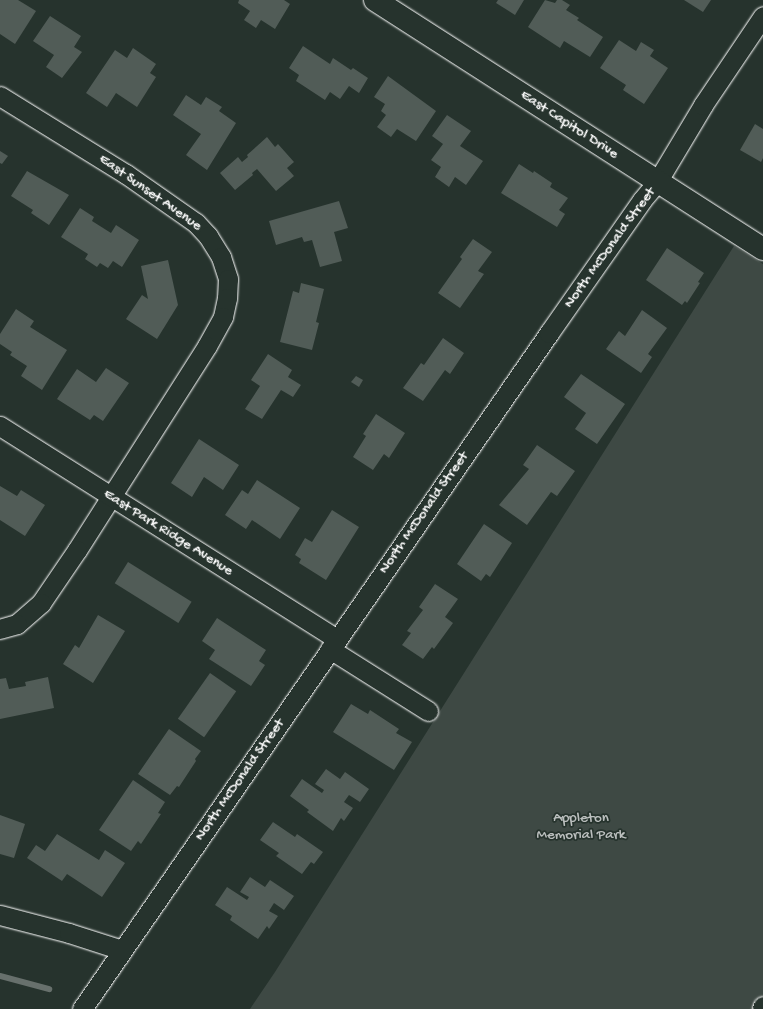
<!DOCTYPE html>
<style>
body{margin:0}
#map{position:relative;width:763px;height:1009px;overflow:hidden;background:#26332d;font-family:"Gochi Hand",sans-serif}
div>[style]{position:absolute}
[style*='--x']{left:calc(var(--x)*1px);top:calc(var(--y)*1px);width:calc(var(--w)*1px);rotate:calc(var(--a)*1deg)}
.green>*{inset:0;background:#3e4944}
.stream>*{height:6px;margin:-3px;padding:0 3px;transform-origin:3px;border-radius:3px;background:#67706c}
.building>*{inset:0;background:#515c57;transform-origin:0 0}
.roads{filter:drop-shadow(0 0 1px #fff) drop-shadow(0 0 1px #fff)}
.minor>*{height:19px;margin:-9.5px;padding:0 9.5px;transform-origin:9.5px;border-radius:9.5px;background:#26332d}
.tertiary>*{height:22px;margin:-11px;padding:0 11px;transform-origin:11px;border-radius:11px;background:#26332d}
span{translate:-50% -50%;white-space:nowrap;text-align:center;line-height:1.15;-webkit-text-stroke:3.5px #26332d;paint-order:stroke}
.street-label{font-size:15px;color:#fff}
.park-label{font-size:15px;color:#bbbfbe}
</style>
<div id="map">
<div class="green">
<i style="clip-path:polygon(734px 246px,763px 264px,763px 1009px,250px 1009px,275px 972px)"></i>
</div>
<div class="stream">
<i style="--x:0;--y:976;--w:51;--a:14.9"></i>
</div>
<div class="building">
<i style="clip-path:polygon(0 0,18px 0,36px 11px,15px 44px,0 34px)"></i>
<i style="clip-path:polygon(239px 0,284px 0,290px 4px,275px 29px,261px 20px,256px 28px,244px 20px,250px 11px,238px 3px)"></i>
<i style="clip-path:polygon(498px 0,524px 0,515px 15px,496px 3px)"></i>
<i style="clip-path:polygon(545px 0,555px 3px,557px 0,562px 0,570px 5px,566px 10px,579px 18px,577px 20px,603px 37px,590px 57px,564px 41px,560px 48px,528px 27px)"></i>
<i style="clip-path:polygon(684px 0,711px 0,703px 12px)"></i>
<i style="clip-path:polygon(50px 16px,81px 36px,74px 47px,82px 52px,62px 78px,46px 67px,54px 55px,33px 41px)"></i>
<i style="clip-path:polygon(619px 40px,636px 51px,641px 42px,654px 50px,650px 56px,668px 68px,644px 104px,623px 90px,626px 85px,600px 68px)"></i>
<i style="clip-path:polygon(303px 46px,330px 64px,333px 58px,351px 70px,353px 68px,368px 78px,359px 93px,349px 86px,340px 99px,330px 92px,325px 100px,296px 81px,299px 75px,289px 68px)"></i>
<i style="clip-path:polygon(133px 48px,156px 64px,150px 73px,156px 77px,137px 107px,116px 93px,107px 107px,86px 93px,115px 50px,127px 58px)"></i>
<i style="clip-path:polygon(388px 76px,436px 111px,416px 141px,397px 129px,391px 137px,377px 127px,386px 115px,381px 111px,385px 104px,374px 97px)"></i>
<i style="clip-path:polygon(186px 95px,201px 105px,206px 97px,222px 107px,219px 111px,236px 123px,207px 170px,186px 155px,201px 134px,173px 115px)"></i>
<i style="clip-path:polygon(447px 115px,471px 131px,460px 146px,483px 161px,466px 185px,455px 177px,449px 187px,435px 177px,441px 167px,431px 160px,443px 144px,432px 136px)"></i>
<i style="clip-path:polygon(755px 124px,763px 129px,763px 158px,761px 162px,740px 150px)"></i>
<i style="clip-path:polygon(267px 137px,275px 147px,278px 144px,294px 162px,287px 168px,294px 176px,276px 191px,257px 169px,252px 173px,253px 175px,235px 190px,220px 173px,238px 157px,242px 162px,248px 157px,247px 155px)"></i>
<i style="clip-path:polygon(0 151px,8px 156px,2px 164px,0 163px)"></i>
<i style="clip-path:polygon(519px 164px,533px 173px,534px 171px,552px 183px,550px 187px,568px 198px,559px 210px,565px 214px,557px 227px,501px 193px)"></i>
<i style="clip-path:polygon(27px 171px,69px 195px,49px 225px,31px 213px,33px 210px,11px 196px)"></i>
<i style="clip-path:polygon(339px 201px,348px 228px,334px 232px,342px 261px,320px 267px,312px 240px,304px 242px,302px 237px,276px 245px,269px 221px)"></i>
<i style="clip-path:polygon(80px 208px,94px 217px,92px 221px,111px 233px,116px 225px,139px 240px,122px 267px,113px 261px,108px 268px,100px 263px,97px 267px,85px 259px,88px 254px,61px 237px)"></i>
<i style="clip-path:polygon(473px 239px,492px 252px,478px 271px,484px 274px,460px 308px,438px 293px,462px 259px,460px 257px)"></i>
<i style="clip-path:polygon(667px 248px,704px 273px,698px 282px,700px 283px,687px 303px,685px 301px,682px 305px,646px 280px)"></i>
<i style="clip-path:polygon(168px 260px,178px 305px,157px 339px,126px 319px,142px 295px,148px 299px,141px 266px)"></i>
<i style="clip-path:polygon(301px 283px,324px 289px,316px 322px,319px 323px,312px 350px,280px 342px,293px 291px,299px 293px)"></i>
<i style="clip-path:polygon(16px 309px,34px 321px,30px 327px,67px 350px,42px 390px,21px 376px,27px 366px,10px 355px,12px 352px,0 344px,0 334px)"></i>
<i style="clip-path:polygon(642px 310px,667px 328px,648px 354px,652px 357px,641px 373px,606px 349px,619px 331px,625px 336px)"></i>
<i style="clip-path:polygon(443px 338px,464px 353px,450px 374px,445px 370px,423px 401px,403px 388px,421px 363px,424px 365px)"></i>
<i style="clip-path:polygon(268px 354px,292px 370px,288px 377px,301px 385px,293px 397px,281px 390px,262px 419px,245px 409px,260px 386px,251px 380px)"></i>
<i style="clip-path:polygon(106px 368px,129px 383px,103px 421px,94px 415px,90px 420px,57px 399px,77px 369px,96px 382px)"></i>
<i style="clip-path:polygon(581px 374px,625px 404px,597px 444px,575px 429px,586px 413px,564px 397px)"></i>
<i style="clip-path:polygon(356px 376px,363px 380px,359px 387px,351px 382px)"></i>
<i style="clip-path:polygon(376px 414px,405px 433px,389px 458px,384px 454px,373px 470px,353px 457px,366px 436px,363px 434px)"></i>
<i style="clip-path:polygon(199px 439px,239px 465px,223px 490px,204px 477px,192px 497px,171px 483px)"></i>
<i style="clip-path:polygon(537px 445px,575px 471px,557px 496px,551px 492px,527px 525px,499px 505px,529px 469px,523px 465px)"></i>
<i style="clip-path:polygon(257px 480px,300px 508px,280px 539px,252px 520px,246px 529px,225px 515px,242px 490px,248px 494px)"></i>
<i style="clip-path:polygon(0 486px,17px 496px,21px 490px,45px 505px,25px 536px,0 520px)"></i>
<i style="clip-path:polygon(332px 510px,359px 527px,326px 580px,299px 563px,301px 559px,295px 555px,305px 538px,312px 542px)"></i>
<i style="clip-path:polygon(484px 524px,512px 543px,490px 577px,486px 574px,481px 581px,457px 564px)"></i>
<i style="left:128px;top:562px;width:75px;height:25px;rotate:32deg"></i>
<i style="clip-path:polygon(435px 584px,458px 599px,445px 617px,453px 623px,434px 649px,432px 647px,423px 659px,402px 645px,411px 633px,407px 631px,423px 610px,419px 607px)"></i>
<i style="clip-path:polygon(98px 615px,125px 631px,93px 683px,63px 664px,75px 645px,79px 648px)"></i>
<i style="clip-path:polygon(217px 618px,266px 650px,259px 661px,265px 665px,251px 686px,209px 659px,215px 650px,202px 641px)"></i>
<i style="left:210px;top:673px;width:32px;height:56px;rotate:35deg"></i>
<i style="clip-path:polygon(48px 677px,54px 708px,0 719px,0 679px,6px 678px,9px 689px,26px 686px,25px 682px)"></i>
<i style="clip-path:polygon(351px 704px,368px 714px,370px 710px,399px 729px,396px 733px,412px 742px,394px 770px,333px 732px)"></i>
<i style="clip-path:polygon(169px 729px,201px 751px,195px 759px,196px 761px,179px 787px,177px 786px,170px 795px,138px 774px)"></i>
<i style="clip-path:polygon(326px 769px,340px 779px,345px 772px,369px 789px,360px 802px,349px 795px,344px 802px,353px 808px,344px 821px,341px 818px,333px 831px,307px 812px,309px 810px,290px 796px,302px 779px,322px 793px,324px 790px,315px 784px)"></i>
<i style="clip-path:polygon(133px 780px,165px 802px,158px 813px,161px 814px,141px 844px,138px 841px,131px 851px,99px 830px)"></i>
<i style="clip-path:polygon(0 815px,25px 824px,14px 858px,0 854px)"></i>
<i style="clip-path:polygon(273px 822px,295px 837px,297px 834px,323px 852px,314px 864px,311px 862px,302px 874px,276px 856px,279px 853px,260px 840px)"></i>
<i style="clip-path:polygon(57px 834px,99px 860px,105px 850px,125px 863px,102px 897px,67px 874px,62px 881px,27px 858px,36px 845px,45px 851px)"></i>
<i style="clip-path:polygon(250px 877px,265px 887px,270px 880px,294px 896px,284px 910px,274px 903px,269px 911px,278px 916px,269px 929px,267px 926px,258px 939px,230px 920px,232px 916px,215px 905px,227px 887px,247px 900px,249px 897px,240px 892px)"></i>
</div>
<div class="roads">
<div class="minor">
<i style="--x:0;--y:96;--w:148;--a:31.8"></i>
<i style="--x:126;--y:174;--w:85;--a:35"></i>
<i style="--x:196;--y:223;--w:18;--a:47"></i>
<i style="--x:208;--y:236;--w:25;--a:58"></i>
<i style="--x:221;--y:257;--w:23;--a:72"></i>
<i style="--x:228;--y:279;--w:19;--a:93"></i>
<i style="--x:227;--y:298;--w:19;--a:102"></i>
<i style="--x:223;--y:317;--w:33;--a:119"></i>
<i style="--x:207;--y:346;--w:242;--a:122.5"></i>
<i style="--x:77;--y:550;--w:64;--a:124.2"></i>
<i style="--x:41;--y:603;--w:32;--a:139"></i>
<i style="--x:17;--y:624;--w:18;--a:164"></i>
<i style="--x:0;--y:426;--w:399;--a:32.3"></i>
<i style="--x:330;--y:649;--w:116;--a:32.3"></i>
<i style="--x:0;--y:915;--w:71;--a:14.6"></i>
<i style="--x:69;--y:933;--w:56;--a:17.8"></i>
<i style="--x:82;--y:1009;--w:822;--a:-55.36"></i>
<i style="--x:549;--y:333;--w:162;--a:-55"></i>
<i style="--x:642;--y:200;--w:23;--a:-50"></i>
<i style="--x:657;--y:182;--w:90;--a:-59.1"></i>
<i style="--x:703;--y:105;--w:107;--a:-56"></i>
<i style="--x:762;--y:1009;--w:3;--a:-72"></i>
</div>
<div class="tertiary">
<i style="--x:375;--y:0;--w:461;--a:32.7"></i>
</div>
</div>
<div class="street-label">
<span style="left:569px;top:125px;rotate:33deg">East Capitol Drive</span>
<span style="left:150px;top:193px;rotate:35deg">East Sunset Avenue</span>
<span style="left:610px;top:248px;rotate:-54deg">North McDonald Street</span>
<span style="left:424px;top:513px;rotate:-55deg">North McDonald Street</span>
<span style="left:168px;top:533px;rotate:32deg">East Park Ridge Avenue</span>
<span style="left:240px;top:780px;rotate:-55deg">North McDonald Street</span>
</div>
<div class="park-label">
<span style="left:581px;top:827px">Appleton<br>Memorial Park</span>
</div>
</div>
